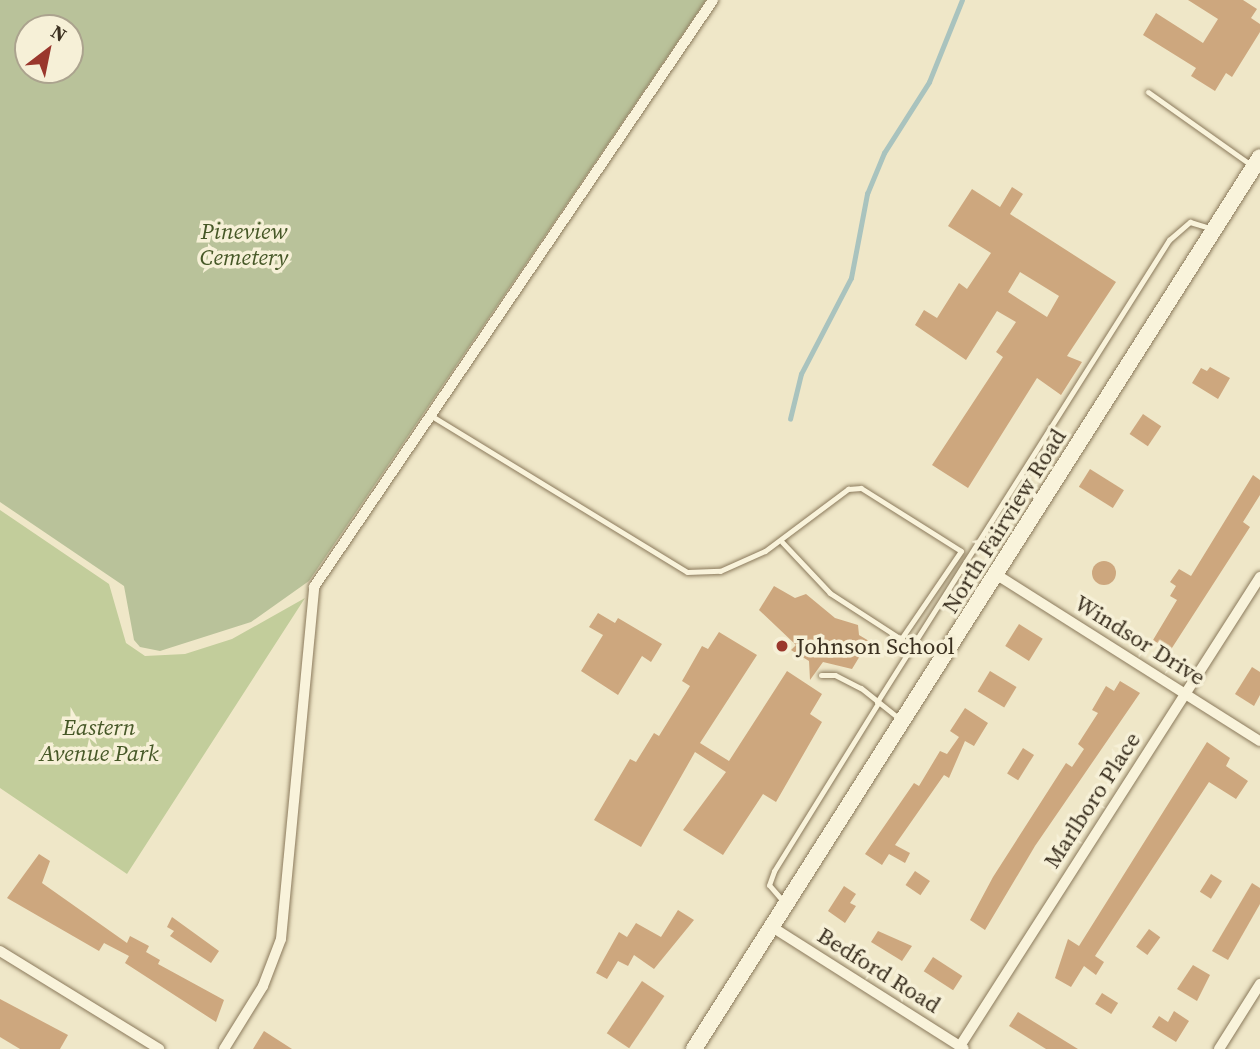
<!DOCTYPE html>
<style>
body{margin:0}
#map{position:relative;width:1260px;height:1049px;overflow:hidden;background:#efe7c8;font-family:"Source Serif 4",serif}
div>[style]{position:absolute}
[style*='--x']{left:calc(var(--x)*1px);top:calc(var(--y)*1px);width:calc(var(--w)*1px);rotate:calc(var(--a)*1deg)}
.green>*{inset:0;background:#c2cd9b}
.cemetery>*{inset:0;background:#b9c29a}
.stream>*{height:4.5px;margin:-2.25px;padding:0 2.25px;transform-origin:2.25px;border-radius:2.25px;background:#a9c3be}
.building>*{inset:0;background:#cda77e;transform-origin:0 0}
.round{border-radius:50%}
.roads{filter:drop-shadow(0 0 2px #8b7a5c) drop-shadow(0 0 2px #8b7a5c)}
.lane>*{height:5px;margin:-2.5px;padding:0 2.5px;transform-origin:2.5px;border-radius:2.5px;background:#f9f3db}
.street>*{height:10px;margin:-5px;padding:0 5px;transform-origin:5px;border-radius:5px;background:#f9f3db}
.secondary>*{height:16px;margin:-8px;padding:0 8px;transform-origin:8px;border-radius:8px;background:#f9f3db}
.dots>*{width:19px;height:19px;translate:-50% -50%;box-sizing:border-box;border:4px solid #f6f0d7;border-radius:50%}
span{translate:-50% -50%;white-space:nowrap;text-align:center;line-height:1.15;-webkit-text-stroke:7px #f6f0d7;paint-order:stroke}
.park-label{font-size:23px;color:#465827;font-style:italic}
.street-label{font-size:23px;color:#3b3020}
.poi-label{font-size:23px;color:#3b3020}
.left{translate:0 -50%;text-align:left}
.north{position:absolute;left:14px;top:14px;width:70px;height:70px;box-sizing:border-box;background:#f6f0d7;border:2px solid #aba38e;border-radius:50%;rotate:32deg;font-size:19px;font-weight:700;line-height:28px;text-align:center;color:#3b3020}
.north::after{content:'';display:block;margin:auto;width:24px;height:32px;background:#9a372c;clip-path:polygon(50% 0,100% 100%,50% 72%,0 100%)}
</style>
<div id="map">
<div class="green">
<i style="clip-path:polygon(0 510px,109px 584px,126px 643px,145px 656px,185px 654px,232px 639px,305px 598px,127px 874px,0 788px)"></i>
</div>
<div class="cemetery">
<i style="clip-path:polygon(evenodd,0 0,706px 0,309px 581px,251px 622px,160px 651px,140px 647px,134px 640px,124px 586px,0 502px,0 0,28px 28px,70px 28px,70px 70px,28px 70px,28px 28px)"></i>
</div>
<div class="stream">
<i style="--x:790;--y:419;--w:46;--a:-76.3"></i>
<i style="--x:801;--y:374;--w:108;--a:-62.5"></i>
<i style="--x:851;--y:278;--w:86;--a:-79.2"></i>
<i style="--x:867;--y:194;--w:44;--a:-67.5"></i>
<i style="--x:884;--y:153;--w:84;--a:-57.6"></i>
<i style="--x:929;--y:82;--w:88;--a:-68.1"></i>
</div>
<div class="building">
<i style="clip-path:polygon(1188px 0,1243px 0,1257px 9px,1251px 18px,1260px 24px,1260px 32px,1232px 77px,1226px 73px,1215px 91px,1191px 76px,1196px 68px,1143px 35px,1156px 13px,1203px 43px,1218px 19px)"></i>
<i style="clip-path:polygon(evenodd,1012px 187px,1023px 194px,1010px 214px,1116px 282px,1067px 356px,1082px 362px,1061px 395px,1037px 378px,968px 488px,932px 465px,1003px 357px,996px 352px,1016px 322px,997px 311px,966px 360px,915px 325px,924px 310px,937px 318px,959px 283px,967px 289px,991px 253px,948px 226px,972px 189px,1000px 207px,1012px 187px,1020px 272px,1059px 296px,1047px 317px,1008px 292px,1020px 272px)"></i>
<i style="clip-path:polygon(1210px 367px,1230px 378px,1218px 399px,1192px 383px,1201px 368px,1207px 371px)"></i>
<i style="left:1143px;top:414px;width:22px;height:24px;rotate:34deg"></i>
<i style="left:1090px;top:469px;width:40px;height:21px;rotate:32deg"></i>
<i style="clip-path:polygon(1253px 475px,1260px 480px,1260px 495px,1243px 522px,1250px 527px,1170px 651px,1153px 640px,1177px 600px,1170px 596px,1176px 586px,1170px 582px,1179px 569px,1191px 576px)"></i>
<i class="round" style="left:1092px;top:561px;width:24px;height:24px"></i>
<i style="clip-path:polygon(774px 586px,795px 598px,806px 594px,835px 618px,858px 625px,859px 635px,869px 641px,852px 669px,823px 662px,810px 680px,809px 661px,791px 650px,796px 645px,759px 610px)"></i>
<i style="clip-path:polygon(598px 613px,615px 623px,618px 618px,662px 644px,651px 662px,642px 656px,618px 695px,581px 671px,603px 635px,589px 627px)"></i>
<i style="left:1019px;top:624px;width:28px;height:26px;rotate:32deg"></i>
<i style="clip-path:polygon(719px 632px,757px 655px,700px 743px,729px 761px,787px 671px,822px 694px,810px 714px,822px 722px,776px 802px,763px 794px,723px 855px,683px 830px,726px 772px,695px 752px,641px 847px,594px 820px,630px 759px,636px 762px,654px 733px,659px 736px,690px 686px,682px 681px,702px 646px,708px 649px)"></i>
<i style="clip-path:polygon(1252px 667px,1260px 672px,1260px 695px,1254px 706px,1235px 694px)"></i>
<i style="left:990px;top:671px;width:31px;height:24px;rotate:31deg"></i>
<i style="clip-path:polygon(1120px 681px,1140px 693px,1035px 846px,985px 930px,970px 920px,993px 877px,1066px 763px,1072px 767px,1084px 749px,1078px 744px,1098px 713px,1092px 710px,1106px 686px,1114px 691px)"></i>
<i style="clip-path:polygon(965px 708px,988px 723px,974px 746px,965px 741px,949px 778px,944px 775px,895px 845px,910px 853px,905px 863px,889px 854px,882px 865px,865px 854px,914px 783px,919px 786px,940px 751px,947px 754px,959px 737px,950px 731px)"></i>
<i style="clip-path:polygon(1207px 742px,1230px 758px,1226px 766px,1248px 781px,1236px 799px,1209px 782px,1095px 956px,1104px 962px,1096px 975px,1084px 966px,1071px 987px,1055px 978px,1068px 939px,1079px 946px)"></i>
<i style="left:1023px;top:748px;width:13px;height:30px;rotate:32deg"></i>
<i style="clip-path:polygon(39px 854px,50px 861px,42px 883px,127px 943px,130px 936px,149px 946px,146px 952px,160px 960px,158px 964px,224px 1000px,216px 1022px,125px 963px,129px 956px,104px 943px,99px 951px,7px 898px)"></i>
<i style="left:915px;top:871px;width:18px;height:17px;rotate:34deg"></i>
<i style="left:1211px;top:874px;width:13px;height:21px;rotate:32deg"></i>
<i style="clip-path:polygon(1252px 883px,1260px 888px,1260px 904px,1228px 960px,1212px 951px)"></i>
<i style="clip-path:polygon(844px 886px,856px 894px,850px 903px,856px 906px,845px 923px,828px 911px)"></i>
<i style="clip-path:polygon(678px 910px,694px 920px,654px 969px,634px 955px,628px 966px,618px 961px,607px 979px,596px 973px,619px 932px,627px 937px,636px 923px,661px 937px)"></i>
<i style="clip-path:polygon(172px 917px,219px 951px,211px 963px,170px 936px,174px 931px,167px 927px)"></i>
<i style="left:1149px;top:929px;width:14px;height:22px;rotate:36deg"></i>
<i style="clip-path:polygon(878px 931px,912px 946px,902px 961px,871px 942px)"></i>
<i style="left:933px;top:957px;width:35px;height:17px;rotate:33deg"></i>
<i style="clip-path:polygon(1193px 965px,1210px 975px,1197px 1001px,1177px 989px)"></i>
<i style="left:642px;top:981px;width:27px;height:63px;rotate:34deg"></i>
<i style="left:1102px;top:993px;width:19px;height:13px;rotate:32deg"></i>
<i style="clip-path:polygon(0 999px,68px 1035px,60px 1049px,20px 1049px,0 1037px)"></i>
<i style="clip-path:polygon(1174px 1011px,1189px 1021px,1176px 1042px,1152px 1027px,1159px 1016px,1168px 1022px)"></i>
<i style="clip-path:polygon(1018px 1012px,1078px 1049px,1046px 1049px,1009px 1026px)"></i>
<i style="clip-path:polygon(264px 1031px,292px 1049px,253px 1049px)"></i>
</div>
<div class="roads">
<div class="lane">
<i style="--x:1148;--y:92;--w:126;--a:35.3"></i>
<i style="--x:430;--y:415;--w:301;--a:31.4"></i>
<i style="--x:687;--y:572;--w:33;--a:-2"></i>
<i style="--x:720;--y:571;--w:49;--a:-24"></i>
<i style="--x:765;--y:551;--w:104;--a:-36.8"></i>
<i style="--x:848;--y:489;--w:13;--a:-4"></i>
<i style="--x:861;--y:488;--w:118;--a:32.2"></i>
<i style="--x:961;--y:551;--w:107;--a:124.3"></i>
<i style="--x:901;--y:639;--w:85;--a:-147.1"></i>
<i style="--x:830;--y:593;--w:70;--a:-133.3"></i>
<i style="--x:1022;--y:476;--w:31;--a:58"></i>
<i style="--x:821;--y:675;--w:14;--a:0"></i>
<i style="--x:835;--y:675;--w:29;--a:27"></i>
<i style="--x:861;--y:688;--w:51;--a:38.7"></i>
<i style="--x:877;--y:702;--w:547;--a:-57.71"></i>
<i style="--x:1169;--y:240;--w:28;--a:-41"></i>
<i style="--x:1190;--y:222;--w:21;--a:17"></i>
<i style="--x:783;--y:901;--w:21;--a:-131"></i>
<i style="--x:769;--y:885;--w:15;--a:-70"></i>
<i style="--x:774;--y:871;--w:198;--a:-58.2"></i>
</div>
<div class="street">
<i style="--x:997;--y:575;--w:311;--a:32.3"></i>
<i style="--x:772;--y:927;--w:227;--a:32.4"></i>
<i style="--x:0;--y:951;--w:187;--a:31.6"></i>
<i style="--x:960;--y:1046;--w:557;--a:-57.39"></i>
<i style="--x:224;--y:1049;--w:74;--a:-58.2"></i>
<i style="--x:263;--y:986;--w:50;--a:-69"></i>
<i style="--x:281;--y:939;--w:354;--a:-84.6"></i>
<i style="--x:314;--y:587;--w:710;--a:-55.79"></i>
<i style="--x:1219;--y:1049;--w:77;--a:-57.8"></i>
</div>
<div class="secondary">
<i style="--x:694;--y:1049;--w:1056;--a:-57.6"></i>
</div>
</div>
<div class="dots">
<i style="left:782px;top:646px;background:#9a372c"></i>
</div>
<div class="park-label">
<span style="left:244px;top:244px">Pineview<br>Cemetery</span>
<span style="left:99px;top:740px">Eastern<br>Avenue Park</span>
</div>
<div class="street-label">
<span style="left:1004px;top:521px;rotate:-58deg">North Fairview Road</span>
<span style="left:1140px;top:640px;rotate:32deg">Windsor Drive</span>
<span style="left:1092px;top:800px;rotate:-57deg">Marlboro Place</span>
<span style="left:879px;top:970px;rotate:32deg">Bedford Road</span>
</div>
<div class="poi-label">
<span class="left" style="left:796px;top:646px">Johnson School</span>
</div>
<div class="north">N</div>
</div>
